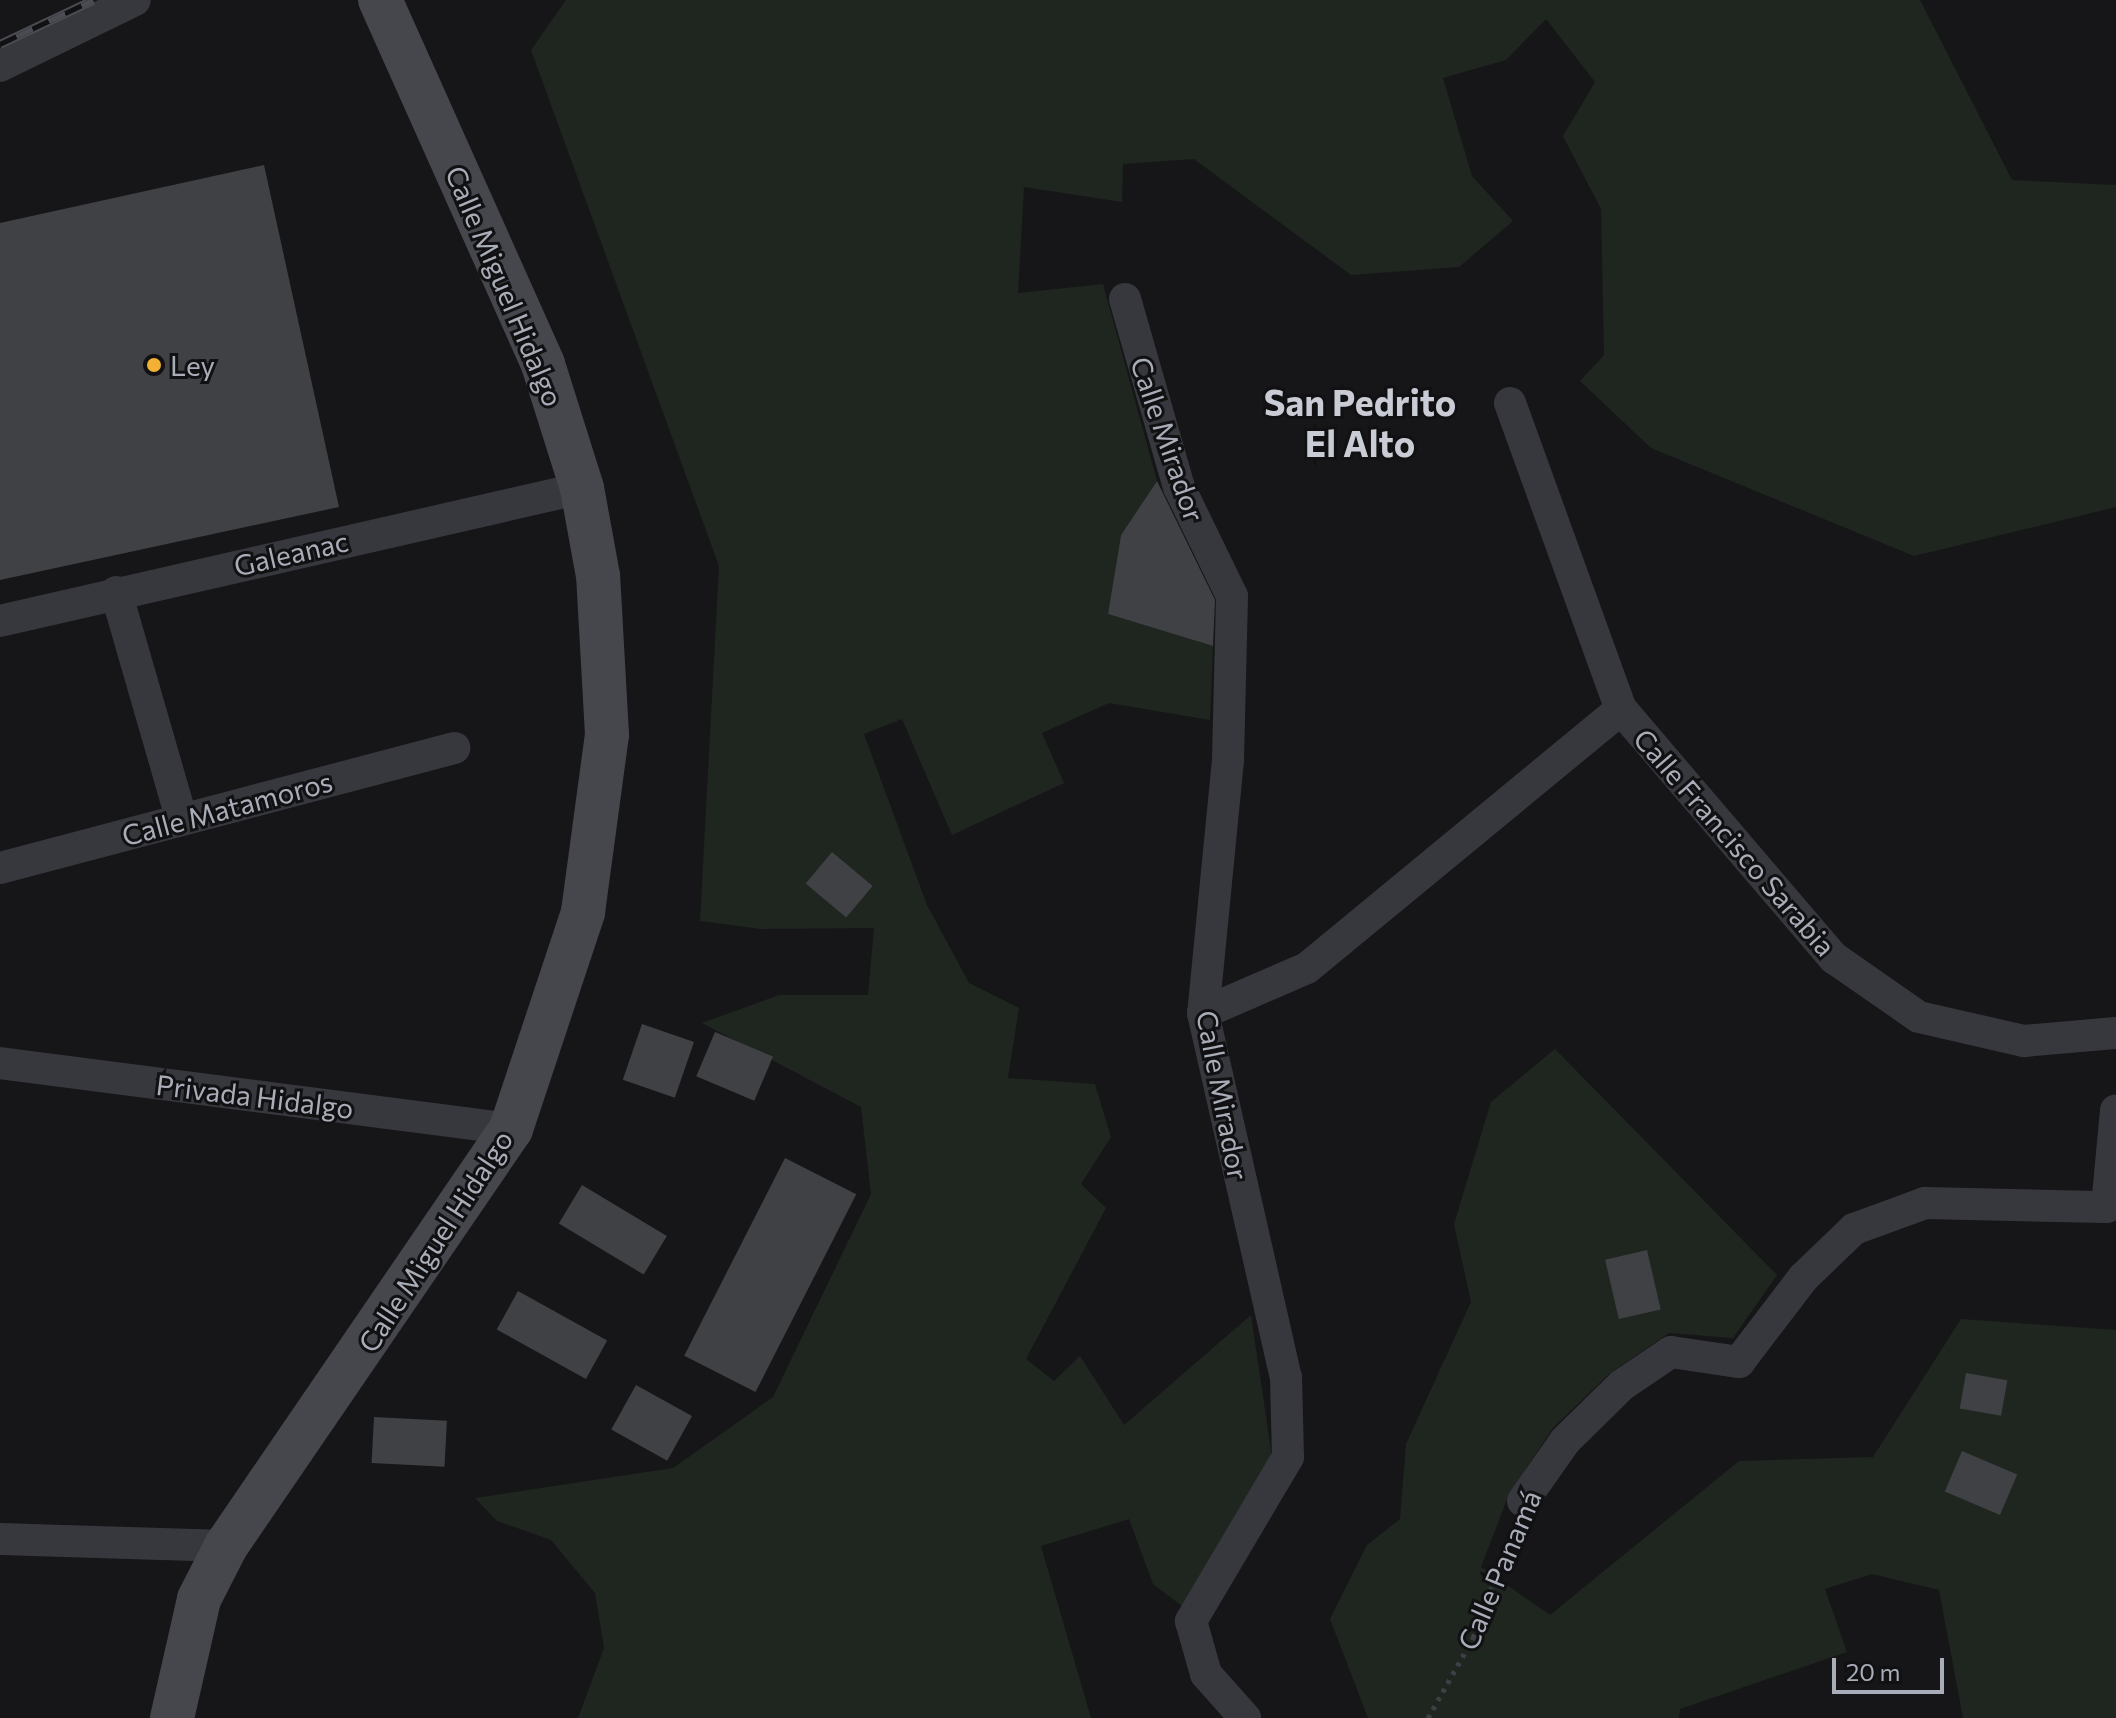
<!DOCTYPE html>
<meta charset="utf-8">
<style>
body{margin:0}
#map{position:relative;width:2116px;height:1718px;overflow:hidden;background:#161618;font-family:Commissioner,sans-serif}
div>[style]{position:absolute}
.green>*{inset:0;background:#1e261f}
.building>*{inset:0;background:#404145;transform-origin:0 0}
.path>*{height:5px;margin-top:-2.5px;transform-origin:0;background:repeating-linear-gradient(90deg,#3d3f44 0 4px,transparent 0 10px)}
.minor>*{height:32px;margin:-16px;padding:0 16px;transform-origin:16px;border-radius:16px;background:#37383d}
.secondary>*{height:44px;margin:-22px;padding:0 22px;transform-origin:22px;border-radius:22px;background:#45474d}
.rail>*{height:9px;margin-top:-4.5px;transform-origin:0;background:repeating-linear-gradient(90deg,#111113 0 18px,#4a4c52 0 36px);box-sizing:border-box;border-block:2px solid #4a4c52}
.dots>*{width:22px;height:22px;translate:-50% -50%;box-sizing:border-box;border:4px solid #111113;border-radius:50%}
span{translate:-50% -50%;white-space:nowrap;text-align:center;line-height:1.15;-webkit-text-stroke:6px #111113;paint-order:stroke}
.street-label{font-size:28px;color:#a8adb8}
.poi-label{font-size:28px;color:#a8adb8}
.left{translate:0 -50%;text-align:left}
.district-label{font-size:36px;color:#c9ccd4;font-weight:700}
.scale{position:absolute;left:1832px;top:1658px;width:112px;height:36px;box-sizing:border-box;border:4px solid #a8adb8;border-top:0;padding-left:10px;font-size:24px;line-height:28px;white-space:nowrap;color:#a8adb8;-webkit-text-stroke:6px #111113;paint-order:stroke}
</style>
<div id="map">
<div class="green">
<i style="clip-path:polygon(566px 0,1920px 0,2012px 180px,2116px 185px,2116px 507px,1914px 556px,1651px 448px,1580px 381px,1604px 355px,1601px 209px,1563px 136px,1595px 82px,1546px 19px,1506px 60px,1443px 78px,1472px 176px,1513px 221px,1459px 267px,1351px 275px,1194px 159px,1123px 164px,1122px 202px,1024px 187px,1018px 293px,1103px 284px,1157px 481px,1121px 535px,1108px 614px,1213px 646px,1210px 720px,1109px 703px,1042px 733px,1064px 783px,952px 835px,902px 719px,864px 734px,927px 905px,969px 983px,1019px 1008px,1008px 1078px,1095px 1084px,1111px 1137px,1081px 1184px,1106px 1208px,1026px 1359px,1054px 1381px,1080px 1356px,1124px 1425px,1251px 1315px,1272px 1457px,1186px 1609px,1153px 1584px,1129px 1519px,1041px 1546px,1091px 1718px,578px 1718px,604px 1648px,595px 1593px,551px 1540px,497px 1521px,475px 1498px,673px 1468px,773px 1397px,871px 1194px,861px 1107px,702px 1023px,779px 995px,868px 995px,874px 928px,761px 929px,700px 921px,719px 566px,531px 50px)"></i>
<i style="clip-path:polygon(1555px 1049px,1777px 1275px,1733px 1338px,1669px 1333px,1609px 1374px,1553px 1428px,1509px 1494px,1481px 1567px,1550px 1615px,1739px 1461px,1873px 1457px,1961px 1319px,2116px 1330px,2116px 1718px,1963px 1718px,1939px 1590px,1872px 1574px,1825px 1589px,1847px 1652px,1680px 1709px,1679px 1718px,1368px 1718px,1330px 1619px,1367px 1545px,1400px 1519px,1406px 1444px,1471px 1302px,1454px 1224px,1491px 1102px)"></i>
</div>
<div class="building">
<i style="clip-path:polygon(264px 165px,339px 507px,0 580px,0 223px)"></i>
<i style="clip-path:polygon(1157px 481px,1215px 600px,1213px 646px,1108px 614px,1121px 535px)"></i>
<i style="left:832px;top:852px;width:53px;height:41px;rotate:40deg"></i>
<i style="left:642px;top:1024px;width:55px;height:59px;rotate:19deg"></i>
<i style="left:715px;top:1032px;width:63px;height:48px;rotate:23deg"></i>
<i style="left:785px;top:1158px;width:80px;height:222px;rotate:27deg"></i>
<i style="left:582px;top:1185px;width:99px;height:45px;rotate:31deg"></i>
<i style="left:1647px;top:1250px;width:61px;height:43px;rotate:77deg"></i>
<i style="left:518px;top:1291px;width:102px;height:44px;rotate:29deg"></i>
<i style="left:1966px;top:1373px;width:42px;height:36px;rotate:10deg"></i>
<i style="left:636px;top:1385px;width:64px;height:51px;rotate:29deg"></i>
<i style="left:374px;top:1417px;width:73px;height:46px;rotate:3deg"></i>
<i style="left:1962px;top:1451px;width:60px;height:44px;rotate:23deg"></i>
</div>
<div class="path">
<i style="left:1428px;top:1718px;width:92px;rotate:-60.6deg"></i>
<i style="left:1473px;top:1638px;width:113px;rotate:-69.8deg"></i>
</div>
<div class="minor">
<i style="left:0;top:66px;width:150px;rotate:-26.1deg"></i>
<i style="left:1125px;top:299px;width:196px;rotate:74deg"></i>
<i style="left:1179px;top:487px;width:121px;rotate:64.1deg"></i>
<i style="left:1232px;top:596px;width:164px;rotate:91.4deg"></i>
<i style="left:1228px;top:760px;width:254px;rotate:95.6deg"></i>
<i style="left:1203px;top:1013px;width:373px;rotate:77.2deg"></i>
<i style="left:1286px;top:1377px;width:80px;rotate:88.6deg"></i>
<i style="left:1288px;top:1457px;width:191px;rotate:120.6deg"></i>
<i style="left:1191px;top:1621px;width:55px;rotate:74.2deg"></i>
<i style="left:1206px;top:1674px;width:59px;rotate:48.4deg"></i>
<i style="left:1510px;top:403px;width:326px;rotate:70.1deg"></i>
<i style="left:1621px;top:709px;width:328px;rotate:49.5deg"></i>
<i style="left:1834px;top:958px;width:103px;rotate:34.8deg"></i>
<i style="left:1919px;top:1017px;width:108px;rotate:12.9deg"></i>
<i style="left:2024px;top:1041px;width:92px;rotate:-5deg"></i>
<i style="left:116px;top:592px;width:237px;rotate:73.9deg"></i>
<i style="left:0;top:621px;width:597px;rotate:-12.87deg"></i>
<i style="left:0;top:868px;width:470px;rotate:-14.8deg"></i>
<i style="left:1203px;top:1013px;width:113px;rotate:-23.4deg"></i>
<i style="left:1307px;top:968px;width:407px;rotate:-39.5deg"></i>
<i style="left:0;top:1063px;width:515px;rotate:7.36deg"></i>
<i style="left:1523px;top:1501px;width:73px;rotate:-55deg"></i>
<i style="left:1565px;top:1441px;width:80px;rotate:-44.5deg"></i>
<i style="left:1622px;top:1385px;width:59px;rotate:-34deg"></i>
<i style="left:1671px;top:1352px;width:69px;rotate:8.4deg"></i>
<i style="left:1739px;top:1362px;width:106px;rotate:-52.7deg"></i>
<i style="left:1803px;top:1278px;width:71px;rotate:-43.9deg"></i>
<i style="left:1854px;top:1229px;width:76px;rotate:-20.1deg"></i>
<i style="left:1925px;top:1203px;width:182px;rotate:1.3deg"></i>
<i style="left:2107px;top:1207px;width:97px;rotate:-84.7deg"></i>
<i style="left:0;top:1539px;width:226px;rotate:1.8deg"></i>
</div>
<div class="secondary">
<i style="left:172px;top:1718px;width:122px;rotate:-77.2deg"></i>
<i style="left:199px;top:1599px;width:59px;rotate:-63deg"></i>
<i style="left:226px;top:1546px;width:505px;rotate:-55.65deg"></i>
<i style="left:511px;top:1129px;width:229px;rotate:-71.6deg"></i>
<i style="left:583px;top:912px;width:179px;rotate:-82.3deg"></i>
<i style="left:607px;top:735px;width:159px;rotate:-93.2deg"></i>
<i style="left:598px;top:576px;width:89px;rotate:-100.3deg"></i>
<i style="left:582px;top:488px;width:130px;rotate:-107.5deg"></i>
<i style="left:543px;top:364px;width:399px;rotate:-114.1deg"></i>
</div>
<div class="rail">
<i style="left:0;top:44px;width:103px;rotate:-25.3deg"></i>
</div>
<div class="dots">
<i style="left:154px;top:365px;background:#f2b134"></i>
</div>
<div class="street-label">
<span style="left:505px;top:286px;rotate:67deg">Calle Miguel Hidalgo</span>
<span style="left:1168px;top:439px;rotate:71deg">Calle Mirador</span>
<span style="left:291px;top:553px;rotate:-13deg">Galeanac</span>
<span style="left:227px;top:808px;rotate:-15deg">Calle Matamoros</span>
<span style="left:1735px;top:842px;rotate:49deg">Calle Francisco Sarabia</span>
<span style="left:1223px;top:1095px;rotate:79deg">Calle Mirador</span>
<span style="left:255px;top:1096px;rotate:7deg">Privada Hidalgo</span>
<span style="left:435px;top:1241px;rotate:-57deg">Calle Miguel Hidalgo</span>
<span style="left:1499px;top:1570px;rotate:-67deg">Calle Panamá</span>
</div>
<div class="poi-label">
<span class="left" style="left:170px;top:365px">Ley</span>
</div>
<div class="district-label">
<span style="left:1360px;top:422px">San Pedrito<br>El Alto</span>
</div>
<div class="scale">20 m</div>
</div>
